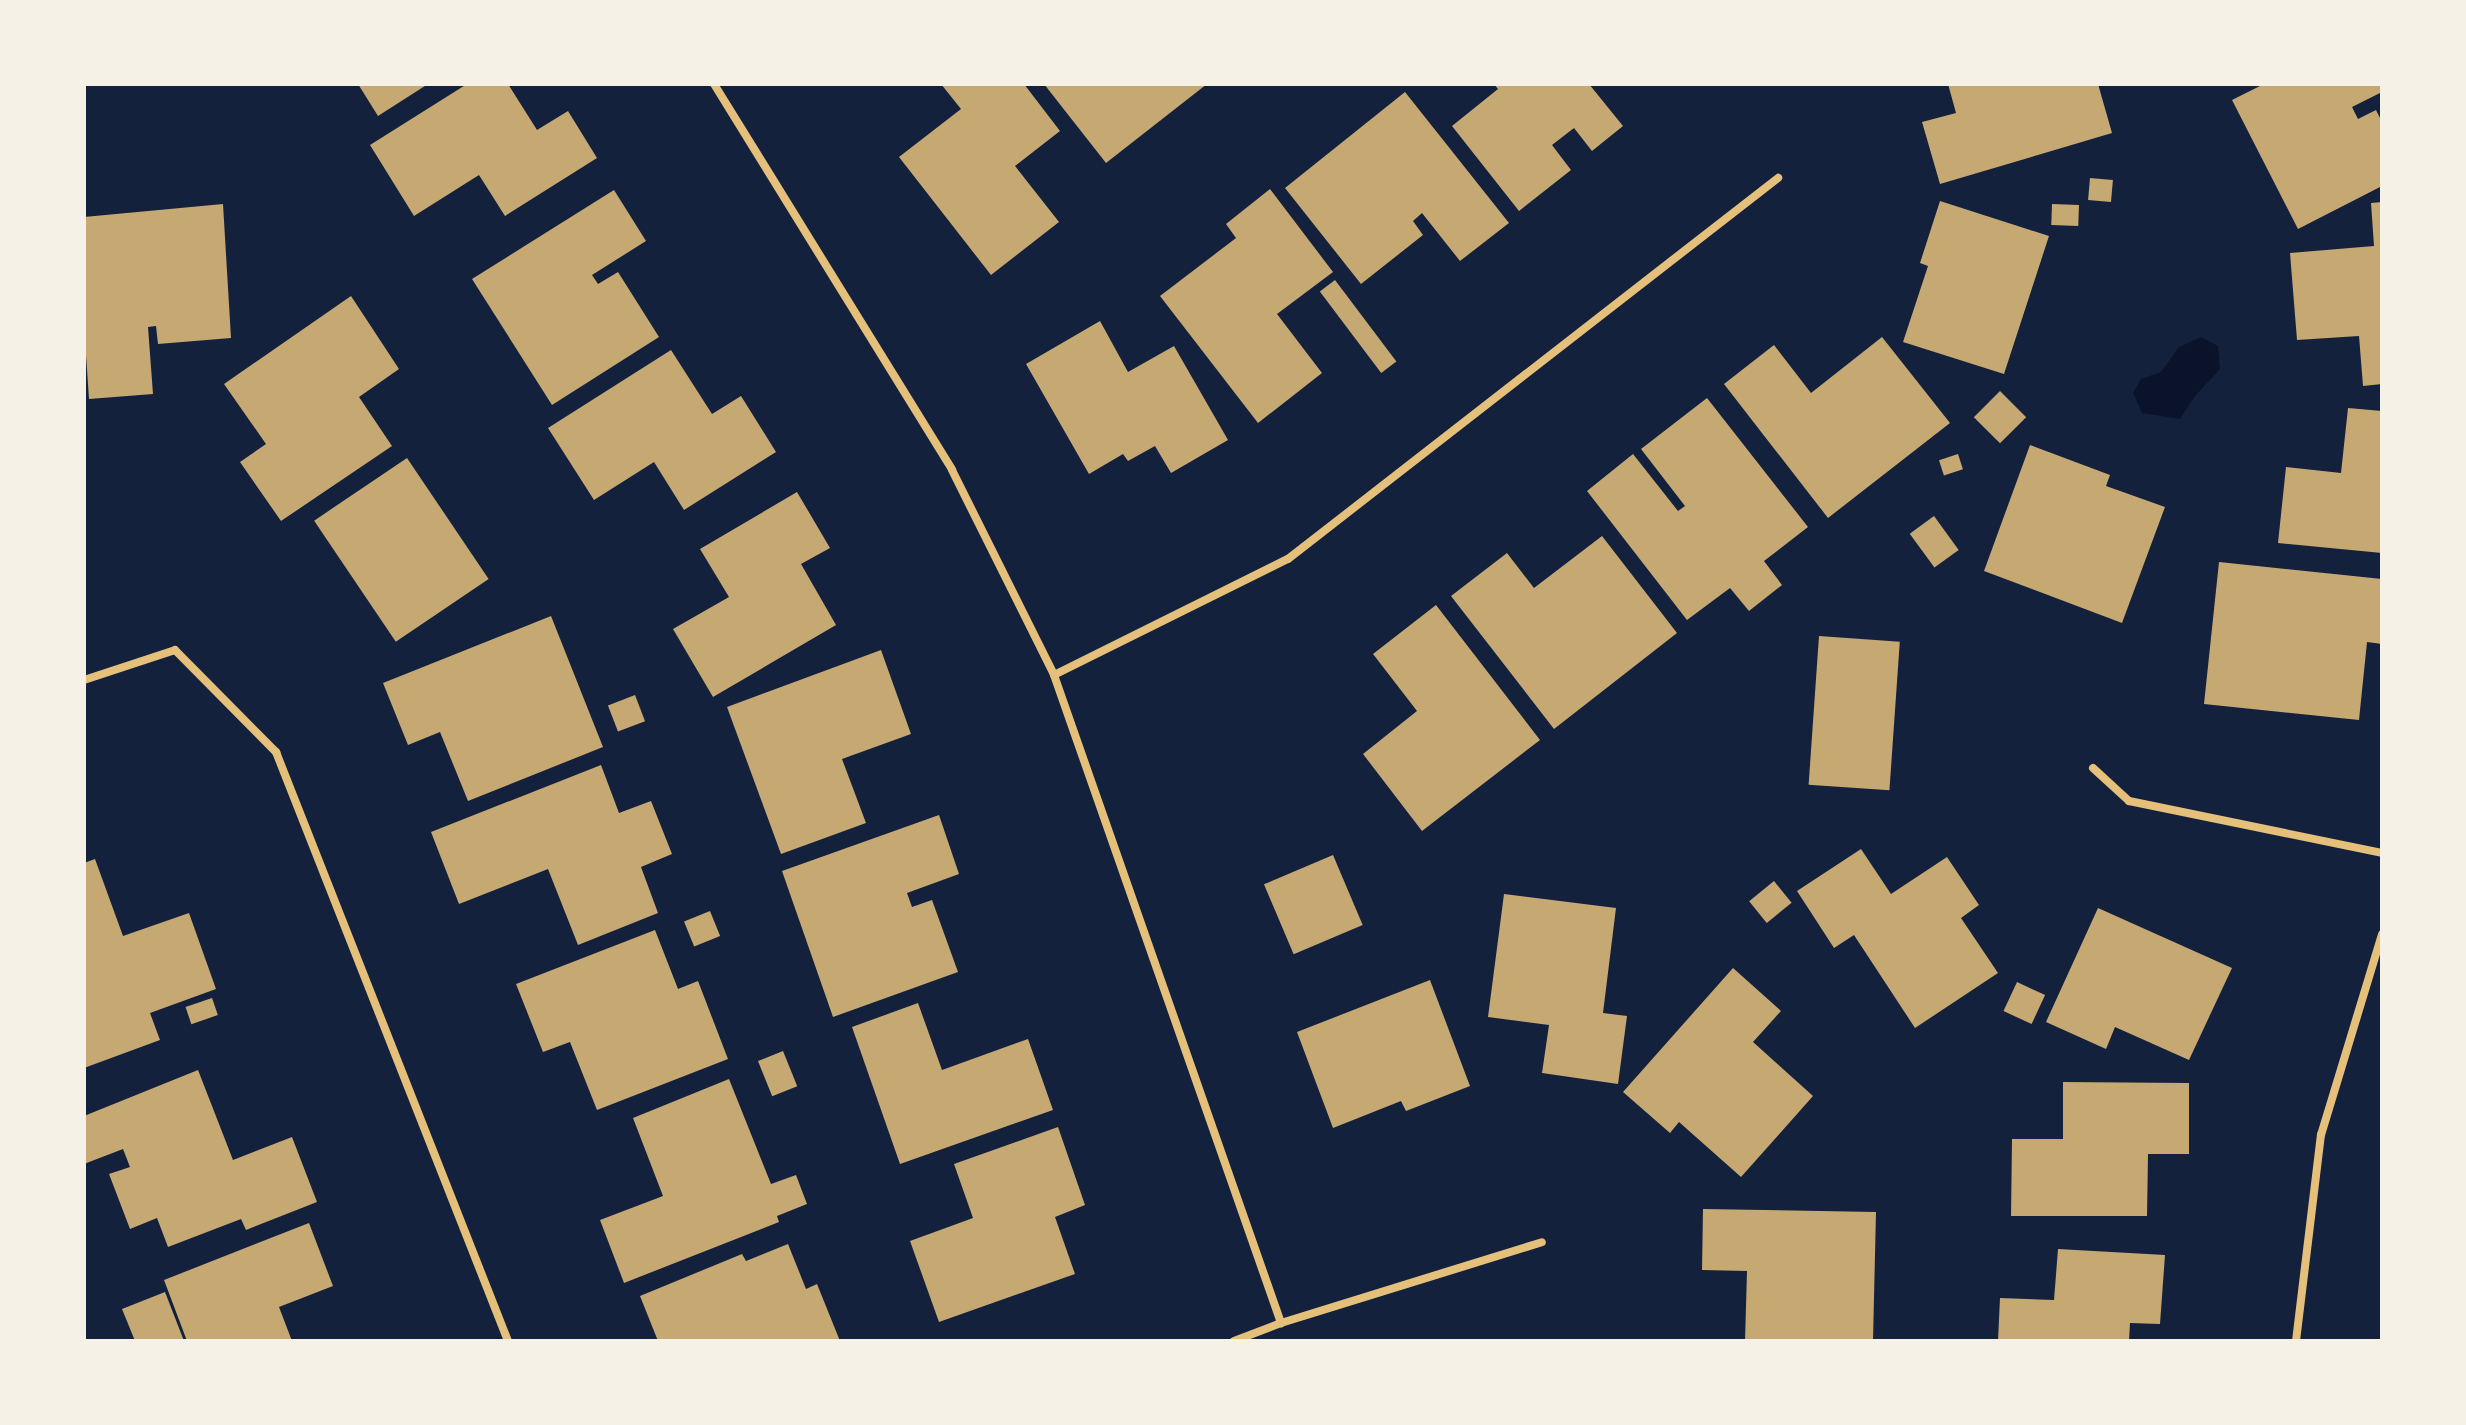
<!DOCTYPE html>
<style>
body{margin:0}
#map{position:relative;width:2466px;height:1425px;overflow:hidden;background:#14213d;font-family:Inter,sans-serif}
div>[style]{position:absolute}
.water>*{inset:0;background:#0b132b}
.building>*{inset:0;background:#c6a872;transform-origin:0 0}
.minor>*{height:8px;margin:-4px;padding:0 4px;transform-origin:4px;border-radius:4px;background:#e5c07b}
span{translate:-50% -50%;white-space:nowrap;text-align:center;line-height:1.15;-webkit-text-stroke:6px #f6f1e7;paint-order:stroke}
.frame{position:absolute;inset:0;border:86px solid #f6f1e7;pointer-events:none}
</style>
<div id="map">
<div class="water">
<i style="clip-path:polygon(2201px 337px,2218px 346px,2220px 369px,2195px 396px,2180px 419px,2142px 413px,2133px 393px,2141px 379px,2161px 372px,2179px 347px)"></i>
</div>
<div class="building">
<i style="clip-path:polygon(358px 84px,428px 84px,378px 116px)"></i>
<i style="clip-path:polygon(467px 84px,508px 84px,537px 130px,568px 111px,597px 158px,505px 216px,479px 175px,414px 216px,370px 145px)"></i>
<i style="clip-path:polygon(941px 84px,1024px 84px,1060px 131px,1015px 166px,1059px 222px,991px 275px,899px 157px,961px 109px)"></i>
<i style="clip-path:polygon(1044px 84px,1207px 84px,1106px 163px)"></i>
<i style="clip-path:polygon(1494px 84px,1589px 84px,1623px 126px,1592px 151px,1574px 128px,1552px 145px,1571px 170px,1519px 211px,1452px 126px,1498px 89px)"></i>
<i style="clip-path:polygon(1948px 84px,2098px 84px,2112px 133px,1940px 184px,1922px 122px,1956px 113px)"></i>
<i style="clip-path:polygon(2264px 84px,2382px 84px,2382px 92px,2352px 107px,2358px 119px,2376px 110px,2382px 122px,2382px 186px,2298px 229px,2232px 100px)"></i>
<i style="clip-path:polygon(1405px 92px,1509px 223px,1460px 261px,1422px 213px,1413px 221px,1423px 235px,1361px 284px,1285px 188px)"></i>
<i style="left:2090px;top:178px;width:23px;height:22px;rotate:5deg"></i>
<i style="clip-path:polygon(1270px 189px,1333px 272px,1277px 314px,1322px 373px,1258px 423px,1160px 296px,1236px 238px,1226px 224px)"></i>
<i style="clip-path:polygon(614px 190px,646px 241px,592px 275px,598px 284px,618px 272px,659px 337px,552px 405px,472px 279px)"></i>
<i style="clip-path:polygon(1940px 201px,2049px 236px,2004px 374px,1903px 342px,1928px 266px,1920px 263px)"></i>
<i style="clip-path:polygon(2382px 202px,2382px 384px,2363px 386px,2359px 336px,2297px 340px,2290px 253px,2374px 246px,2371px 203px)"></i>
<i style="clip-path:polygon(223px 204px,231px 338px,158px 344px,156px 326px,148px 327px,153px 394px,89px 399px,84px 326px,84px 217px)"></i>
<i style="left:2052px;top:204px;width:27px;height:21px;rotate:2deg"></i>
<i style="left:1335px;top:280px;width:102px;height:19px;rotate:53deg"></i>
<i style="clip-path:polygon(351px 296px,399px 369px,359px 397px,392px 446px,281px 521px,240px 462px,266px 444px,224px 384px)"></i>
<i style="clip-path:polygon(1100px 321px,1128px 372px,1174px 346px,1228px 440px,1171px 473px,1155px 446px,1128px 461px,1123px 454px,1089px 474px,1026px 364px)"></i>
<i style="clip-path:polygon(1882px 337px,1950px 423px,1828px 518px,1724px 384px,1774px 345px,1811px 393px)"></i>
<i style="clip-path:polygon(671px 350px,712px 414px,741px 396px,776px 452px,684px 510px,654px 462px,594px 500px,548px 428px)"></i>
<i style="left:2000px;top:391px;width:37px;height:37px;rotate:45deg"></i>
<i style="clip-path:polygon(1707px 398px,1808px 527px,1764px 561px,1782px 585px,1749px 611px,1730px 588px,1687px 620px,1587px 491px,1633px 454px,1678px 511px,1685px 506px,1641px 449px)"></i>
<i style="clip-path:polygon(2348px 408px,2382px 411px,2382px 553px,2278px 543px,2286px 467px,2341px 473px)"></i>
<i style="clip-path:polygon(2030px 445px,2110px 475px,2106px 486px,2165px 507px,2122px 623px,1984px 571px)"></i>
<i style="left:1958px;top:454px;width:16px;height:20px;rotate:72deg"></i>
<i style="left:407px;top:458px;width:146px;height:112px;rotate:56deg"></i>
<i style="clip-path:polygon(797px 492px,830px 548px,801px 564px,836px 625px,713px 697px,673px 629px,729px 597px,700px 549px)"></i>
<i style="left:1934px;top:516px;width:42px;height:30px;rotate:54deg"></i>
<i style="clip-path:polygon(1602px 536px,1677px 633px,1554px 729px,1451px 596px,1507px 553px,1534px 588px)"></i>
<i style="clip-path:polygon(2219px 562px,2382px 579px,2382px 644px,2367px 642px,2359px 720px,2204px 704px)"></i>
<i style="clip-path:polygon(1436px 605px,1540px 740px,1422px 831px,1363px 754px,1417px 711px,1373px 654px)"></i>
<i style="clip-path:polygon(551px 616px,603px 747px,468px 801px,440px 732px,408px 745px,383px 683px)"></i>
<i style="left:1819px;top:636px;width:81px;height:149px;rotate:4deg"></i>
<i style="clip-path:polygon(881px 650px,911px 734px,842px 759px,866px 823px,781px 854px,727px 707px)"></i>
<i style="left:635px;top:695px;width:28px;height:29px;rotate:69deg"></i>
<i style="clip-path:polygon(601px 765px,619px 813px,651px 801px,672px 854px,641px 867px,658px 913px,578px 945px,548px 869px,459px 904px,431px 832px)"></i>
<i style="clip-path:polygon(939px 815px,959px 874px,907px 893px,912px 907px,932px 900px,958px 972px,833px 1017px,782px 871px)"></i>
<i style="clip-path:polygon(1861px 849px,1891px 894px,1947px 857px,1979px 905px,1961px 918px,1998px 973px,1915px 1028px,1854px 935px,1834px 948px,1797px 891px)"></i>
<i style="left:1333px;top:855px;width:76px;height:75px;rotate:67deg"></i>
<i style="clip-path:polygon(95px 859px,123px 936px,189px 913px,216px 989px,150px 1013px,160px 1040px,84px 1068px,84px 863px)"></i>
<i style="left:1774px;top:881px;width:28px;height:32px;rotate:51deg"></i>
<i style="clip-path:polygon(1504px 894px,1616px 908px,1603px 1013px,1627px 1016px,1618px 1084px,1542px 1073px,1549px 1025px,1488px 1017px)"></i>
<i style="clip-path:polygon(2098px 908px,2232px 968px,2189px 1060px,2115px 1027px,2106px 1049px,2046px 1022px)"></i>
<i style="left:710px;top:911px;width:27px;height:28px;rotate:68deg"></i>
<i style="clip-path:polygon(655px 930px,678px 989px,698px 981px,728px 1059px,597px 1110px,570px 1042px,543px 1052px,516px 984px)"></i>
<i style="clip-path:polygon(1733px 968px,1781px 1011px,1753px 1042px,1813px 1096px,1741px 1177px,1679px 1122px,1670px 1133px,1623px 1092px)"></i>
<i style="clip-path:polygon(1430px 980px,1470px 1086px,1406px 1111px,1401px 1101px,1333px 1128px,1297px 1032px)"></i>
<i style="left:2017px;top:982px;width:31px;height:32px;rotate:25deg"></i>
<i style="left:212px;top:998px;width:18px;height:28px;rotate:71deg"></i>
<i style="clip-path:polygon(918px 1003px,942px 1070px,1028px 1039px,1053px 1110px,900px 1164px,852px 1027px)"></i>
<i style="left:783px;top:1051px;width:38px;height:27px;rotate:68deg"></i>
<i style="clip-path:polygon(198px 1070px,233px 1160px,292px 1137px,317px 1202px,246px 1230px,241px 1219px,168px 1247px,157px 1218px,130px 1229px,109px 1174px,130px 1167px,123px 1149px,84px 1164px,84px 1116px)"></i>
<i style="clip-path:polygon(729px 1079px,771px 1184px,796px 1175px,807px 1204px,777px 1216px,779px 1222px,624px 1283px,600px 1220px,663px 1196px,633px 1118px)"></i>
<i style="clip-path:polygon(2063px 1082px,2189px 1083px,2189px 1154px,2148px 1154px,2147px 1216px,2011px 1216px,2012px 1139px,2063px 1139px)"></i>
<i style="clip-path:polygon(1058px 1127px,1085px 1205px,1055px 1217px,1075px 1274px,939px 1322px,910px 1241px,973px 1218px,954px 1164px)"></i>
<i style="clip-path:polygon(1703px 1209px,1876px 1212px,1873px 1341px,1745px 1341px,1747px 1271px,1702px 1270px)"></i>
<i style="clip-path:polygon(309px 1223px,333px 1286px,279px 1307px,292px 1341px,187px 1341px,164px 1280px)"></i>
<i style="clip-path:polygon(788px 1244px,806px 1289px,817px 1284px,840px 1341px,658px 1341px,640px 1296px,742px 1254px,746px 1261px)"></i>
<i style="clip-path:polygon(2058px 1249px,2165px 1255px,2160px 1324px,2130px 1323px,2129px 1341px,1998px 1341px,2000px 1298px,2054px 1300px)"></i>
<i style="clip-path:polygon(165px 1292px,184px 1341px,135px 1341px,122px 1309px)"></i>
</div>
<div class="minor">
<i style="left:714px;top:84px;width:453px;rotate:58.3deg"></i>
<i style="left:952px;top:470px;width:229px;rotate:63.5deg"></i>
<i style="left:1054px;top:675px;width:687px;rotate:70.69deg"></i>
<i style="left:1054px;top:675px;width:261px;rotate:-26.4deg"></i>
<i style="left:1288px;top:559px;width:621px;rotate:-37.87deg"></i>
<i style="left:84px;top:680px;width:96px;rotate:-18.2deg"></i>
<i style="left:175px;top:650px;width:144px;rotate:45.3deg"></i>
<i style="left:276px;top:752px;width:633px;rotate:68.5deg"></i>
<i style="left:2093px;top:768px;width:49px;rotate:42.5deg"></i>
<i style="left:2129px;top:801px;width:258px;rotate:11.6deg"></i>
<i style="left:1234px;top:1341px;width:50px;rotate:-21deg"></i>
<i style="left:1281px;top:1323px;width:273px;rotate:-17.2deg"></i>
<i style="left:2296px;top:1341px;width:208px;rotate:-83.1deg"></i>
<i style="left:2321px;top:1135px;width:210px;rotate:-73.1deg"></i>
</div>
<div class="frame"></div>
</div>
